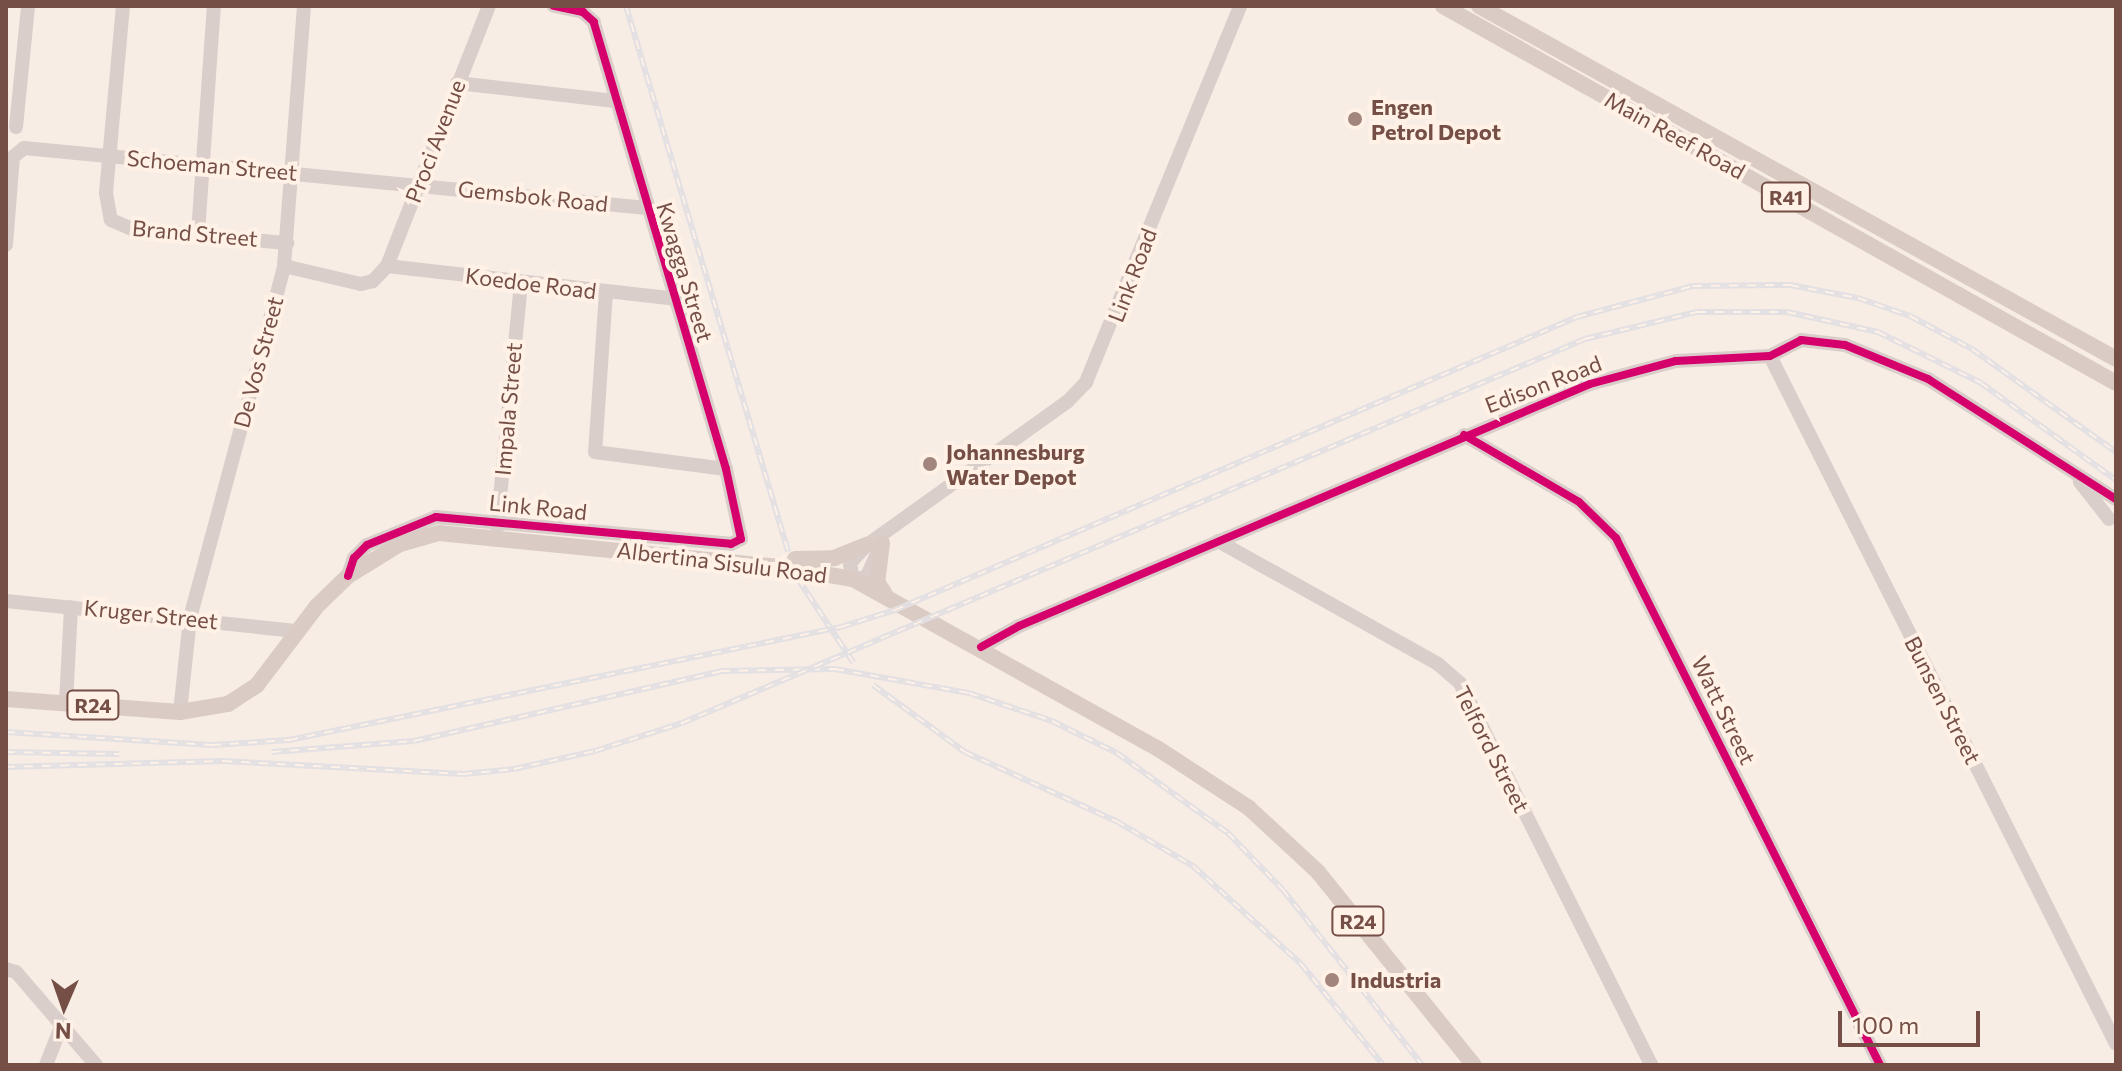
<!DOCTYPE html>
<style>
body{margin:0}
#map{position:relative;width:2122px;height:1071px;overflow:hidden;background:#f7ede5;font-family:Commissioner,sans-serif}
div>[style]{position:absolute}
.minor>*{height:14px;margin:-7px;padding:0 7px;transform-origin:7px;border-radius:7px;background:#dacecb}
.major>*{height:16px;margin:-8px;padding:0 8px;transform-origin:8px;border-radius:8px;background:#daccc4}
.rail>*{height:6px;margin-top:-3px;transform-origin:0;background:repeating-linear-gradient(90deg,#fff1e6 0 9px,#e3e0e3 0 18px);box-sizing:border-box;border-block:2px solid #e3e0e3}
.cycleway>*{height:8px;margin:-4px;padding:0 4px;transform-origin:4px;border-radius:4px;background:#d6006c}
.dots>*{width:22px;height:22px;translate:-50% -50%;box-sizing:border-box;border:4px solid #fff1e6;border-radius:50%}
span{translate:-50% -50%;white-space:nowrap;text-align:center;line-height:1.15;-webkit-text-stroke:8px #fff1e6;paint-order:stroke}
.shield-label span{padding:2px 6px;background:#fff1e6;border:2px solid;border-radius:6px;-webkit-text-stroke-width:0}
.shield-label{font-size:20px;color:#754e45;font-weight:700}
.poi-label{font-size:22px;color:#754e45;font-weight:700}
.left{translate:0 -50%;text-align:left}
.street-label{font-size:22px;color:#754e45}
.frame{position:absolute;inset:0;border:8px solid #754e45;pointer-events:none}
.north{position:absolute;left:24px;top:967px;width:80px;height:80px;-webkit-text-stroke:6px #fff1e6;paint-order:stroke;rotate:182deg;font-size:22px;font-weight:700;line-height:32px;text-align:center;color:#754e45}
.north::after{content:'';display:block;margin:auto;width:28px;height:36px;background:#754e45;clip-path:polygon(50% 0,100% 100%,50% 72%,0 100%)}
.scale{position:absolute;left:1838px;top:1011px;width:142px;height:36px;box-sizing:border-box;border:4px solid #754e45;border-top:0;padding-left:10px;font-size:24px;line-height:28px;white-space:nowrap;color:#754e45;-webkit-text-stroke:6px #fff1e6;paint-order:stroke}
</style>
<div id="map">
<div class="minor">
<i style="left:123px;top:6px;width:188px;rotate:95.2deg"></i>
<i style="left:106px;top:193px;width:27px;rotate:80deg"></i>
<i style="left:111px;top:220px;width:23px;rotate:23deg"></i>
<i style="left:132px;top:229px;width:156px;rotate:5.2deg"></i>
<i style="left:457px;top:83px;width:159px;rotate:6.5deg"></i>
<i style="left:16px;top:127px;width:122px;rotate:-84.3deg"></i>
<i style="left:198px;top:233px;width:228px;rotate:-86deg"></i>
<i style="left:6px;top:245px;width:88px;rotate:-85.5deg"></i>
<i style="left:13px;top:157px;width:14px;rotate:-39deg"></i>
<i style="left:24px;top:148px;width:626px;rotate:5.5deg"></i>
<i style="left:284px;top:266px;width:79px;rotate:13.2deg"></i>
<i style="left:361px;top:284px;width:12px;rotate:-14deg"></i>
<i style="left:373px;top:281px;width:21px;rotate:-47deg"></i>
<i style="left:387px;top:266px;width:279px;rotate:-68.6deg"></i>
<i style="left:387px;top:266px;width:290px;rotate:6.5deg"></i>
<i style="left:606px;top:292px;width:160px;rotate:93.9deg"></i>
<i style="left:595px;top:452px;width:132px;rotate:7.4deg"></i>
<i style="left:1770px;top:356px;width:770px;rotate:63.3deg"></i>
<i style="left:1464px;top:435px;width:133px;rotate:30.2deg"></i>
<i style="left:1579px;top:502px;width:52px;rotate:44.2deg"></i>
<i style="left:1616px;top:538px;width:589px;rotate:63.39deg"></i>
<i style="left:2080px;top:482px;width:47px;rotate:51.9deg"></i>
<i style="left:497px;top:528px;width:247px;rotate:-84.4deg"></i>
<i style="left:1218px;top:541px;width:252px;rotate:29.2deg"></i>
<i style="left:1438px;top:664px;width:29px;rotate:41deg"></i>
<i style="left:1460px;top:683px;width:427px;rotate:63.4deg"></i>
<i style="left:348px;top:576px;width:19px;rotate:-72deg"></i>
<i style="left:354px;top:558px;width:18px;rotate:-45deg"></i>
<i style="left:367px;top:545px;width:74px;rotate:-22.1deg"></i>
<i style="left:436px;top:517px;width:296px;rotate:5.2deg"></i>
<i style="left:731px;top:544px;width:11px;rotate:-27deg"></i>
<i style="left:741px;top:539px;width:72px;rotate:-102.1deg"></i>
<i style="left:726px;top:469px;width:466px;rotate:-106.5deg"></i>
<i style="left:594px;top:22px;width:15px;rotate:-138deg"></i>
<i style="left:583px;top:12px;width:30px;rotate:-168deg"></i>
<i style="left:853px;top:579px;width:16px;rotate:-101deg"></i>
<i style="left:850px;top:563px;width:25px;rotate:-47deg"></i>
<i style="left:867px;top:545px;width:246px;rotate:-35.6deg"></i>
<i style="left:1067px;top:402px;width:28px;rotate:-46deg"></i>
<i style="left:1086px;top:382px;width:406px;rotate:-67.7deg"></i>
<i style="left:856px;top:580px;width:12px;rotate:-20deg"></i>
<i style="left:867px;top:576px;width:32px;rotate:-66deg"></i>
<i style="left:6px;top:601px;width:291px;rotate:5.9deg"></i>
<i style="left:981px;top:647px;width:43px;rotate:-28.9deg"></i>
<i style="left:1019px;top:626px;width:620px;rotate:-22.97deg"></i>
<i style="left:1590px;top:384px;width:89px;rotate:-15deg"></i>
<i style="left:1676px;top:361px;width:94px;rotate:-3deg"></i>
<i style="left:1770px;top:356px;width:35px;rotate:-27deg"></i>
<i style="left:1801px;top:340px;width:44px;rotate:6.5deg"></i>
<i style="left:1845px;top:345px;width:90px;rotate:22.3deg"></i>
<i style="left:1928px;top:379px;width:223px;rotate:32.6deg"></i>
<i style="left:66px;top:703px;width:96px;rotate:-87deg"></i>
<i style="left:180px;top:712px;width:95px;rotate:-83.9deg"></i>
<i style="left:190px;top:618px;width:364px;rotate:-75deg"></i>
<i style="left:284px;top:266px;width:261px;rotate:-85.6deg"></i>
<i style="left:6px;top:969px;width:10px;rotate:17deg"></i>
<i style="left:16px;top:972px;width:123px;rotate:49.3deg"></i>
<i style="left:46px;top:1065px;width:44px;rotate:-68.7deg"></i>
</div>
<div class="major">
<i style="left:1443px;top:6px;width:771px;rotate:29.26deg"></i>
<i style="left:1479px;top:6px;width:728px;rotate:28.99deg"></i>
<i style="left:882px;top:543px;width:39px;rotate:97deg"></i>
<i style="left:877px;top:582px;width:14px;rotate:56deg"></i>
<i style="left:795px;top:559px;width:39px;rotate:-1deg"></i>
<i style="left:834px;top:558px;width:35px;rotate:-22deg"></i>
<i style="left:6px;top:699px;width:174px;rotate:4.3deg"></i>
<i style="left:180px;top:712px;width:49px;rotate:-9.5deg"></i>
<i style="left:228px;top:704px;width:35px;rotate:-33deg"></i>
<i style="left:257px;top:685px;width:99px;rotate:-52.8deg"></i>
<i style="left:317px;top:606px;width:43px;rotate:-44.1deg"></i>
<i style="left:348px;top:576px;width:61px;rotate:-31.6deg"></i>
<i style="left:400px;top:544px;width:41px;rotate:-15.8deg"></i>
<i style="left:439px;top:533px;width:345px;rotate:5.7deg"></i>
<i style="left:782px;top:567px;width:72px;rotate:9.6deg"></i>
<i style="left:853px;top:579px;width:348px;rotate:29.1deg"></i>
<i style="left:1157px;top:748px;width:110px;rotate:33.1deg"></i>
<i style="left:1249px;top:808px;width:94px;rotate:42.8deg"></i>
<i style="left:1318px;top:872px;width:248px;rotate:51.1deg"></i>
</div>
<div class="rail">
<i style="left:626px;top:6px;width:569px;rotate:73.45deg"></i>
<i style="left:798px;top:579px;width:100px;rotate:56.5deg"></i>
<i style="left:873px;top:685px;width:114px;rotate:36.1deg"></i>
<i style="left:965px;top:752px;width:166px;rotate:24.6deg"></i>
<i style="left:1116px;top:821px;width:89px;rotate:30.3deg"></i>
<i style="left:1193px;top:866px;width:146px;rotate:42.2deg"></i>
<i style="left:1301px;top:964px;width:130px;rotate:50.9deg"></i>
<i style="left:6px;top:732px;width:206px;rotate:3.6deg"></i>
<i style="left:212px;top:745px;width:77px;rotate:-3.7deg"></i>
<i style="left:289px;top:740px;width:563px;rotate:-11.57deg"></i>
<i style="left:841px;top:627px;width:57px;rotate:-17.5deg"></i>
<i style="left:895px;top:610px;width:742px;rotate:-23.25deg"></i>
<i style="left:1577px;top:317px;width:120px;rotate:-15deg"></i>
<i style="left:1693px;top:286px;width:97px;rotate:-0.6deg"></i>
<i style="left:1790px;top:285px;width:69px;rotate:10.8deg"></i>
<i style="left:1858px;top:298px;width:55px;rotate:19.1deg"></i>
<i style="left:1910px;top:316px;width:70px;rotate:28deg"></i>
<i style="left:1972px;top:349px;width:177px;rotate:35.6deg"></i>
<i style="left:6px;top:752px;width:113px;rotate:1deg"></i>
<i style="left:272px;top:752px;width:142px;rotate:-4.4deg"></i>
<i style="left:414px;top:741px;width:315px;rotate:-12.8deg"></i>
<i style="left:721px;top:671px;width:114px;rotate:-1deg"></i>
<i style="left:835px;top:669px;width:136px;rotate:10.2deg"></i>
<i style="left:969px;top:693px;width:88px;rotate:18.6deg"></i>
<i style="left:1052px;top:721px;width:72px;rotate:26.2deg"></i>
<i style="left:1117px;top:753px;width:137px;rotate:35.8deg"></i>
<i style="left:1228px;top:833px;width:79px;rotate:46deg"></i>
<i style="left:1283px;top:890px;width:223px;rotate:51.5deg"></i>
<i style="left:6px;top:767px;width:217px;rotate:-1.6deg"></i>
<i style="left:223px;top:761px;width:240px;rotate:3.1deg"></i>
<i style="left:463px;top:774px;width:51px;rotate:-5.6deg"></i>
<i style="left:514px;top:769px;width:83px;rotate:-12.5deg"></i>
<i style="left:595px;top:751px;width:91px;rotate:-17.8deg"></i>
<i style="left:682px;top:723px;width:981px;rotate:-23.04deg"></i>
<i style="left:1585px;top:339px;width:115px;rotate:-13.6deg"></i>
<i style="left:1697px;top:312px;width:90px"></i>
<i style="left:1787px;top:312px;width:93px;rotate:12.4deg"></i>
<i style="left:1878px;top:332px;width:115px;rotate:26.3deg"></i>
<i style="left:1981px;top:383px;width:166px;rotate:35.7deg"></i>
</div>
<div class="cycleway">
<i style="left:1464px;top:435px;width:133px;rotate:30.2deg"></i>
<i style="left:1579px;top:502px;width:52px;rotate:44.2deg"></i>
<i style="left:1616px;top:538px;width:589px;rotate:63.39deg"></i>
<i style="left:348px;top:576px;width:19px;rotate:-72deg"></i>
<i style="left:354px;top:558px;width:18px;rotate:-45deg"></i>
<i style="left:367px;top:545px;width:74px;rotate:-22.1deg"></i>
<i style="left:436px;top:517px;width:296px;rotate:5.2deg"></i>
<i style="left:731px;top:544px;width:11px;rotate:-27deg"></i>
<i style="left:741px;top:539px;width:72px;rotate:-102.1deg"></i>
<i style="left:726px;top:469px;width:466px;rotate:-106.5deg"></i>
<i style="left:594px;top:22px;width:15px;rotate:-138deg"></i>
<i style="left:583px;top:12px;width:30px;rotate:-168deg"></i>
<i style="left:981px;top:647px;width:43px;rotate:-28.9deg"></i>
<i style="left:1019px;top:626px;width:620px;rotate:-22.97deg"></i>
<i style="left:1590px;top:384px;width:89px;rotate:-15deg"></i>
<i style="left:1676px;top:361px;width:94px;rotate:-3deg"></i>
<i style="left:1770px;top:356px;width:35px;rotate:-27deg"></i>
<i style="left:1801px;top:340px;width:44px;rotate:6.5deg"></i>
<i style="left:1845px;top:345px;width:90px;rotate:22.3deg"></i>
<i style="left:1928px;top:379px;width:223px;rotate:32.6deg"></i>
</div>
<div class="dots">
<i style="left:1355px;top:119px;background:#a2867d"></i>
<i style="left:930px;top:464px;background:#a2867d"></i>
<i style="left:1332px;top:980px;background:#a2867d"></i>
</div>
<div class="shield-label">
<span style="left:1786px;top:197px">R41</span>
<span style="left:93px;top:705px">R24</span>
<span style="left:1358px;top:921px">R24</span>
</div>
<div class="poi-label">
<span class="left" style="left:1371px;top:119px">Engen<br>Petrol Depot</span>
<span class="left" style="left:946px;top:464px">Johannesburg<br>Water Depot</span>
<span class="left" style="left:1350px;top:980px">Industria</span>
</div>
<div class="street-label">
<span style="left:1675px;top:135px;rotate:29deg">Main Reef Road</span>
<span style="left:435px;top:141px;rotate:-69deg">Proci Avenue</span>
<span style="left:212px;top:165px;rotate:5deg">Schoeman Street</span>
<span style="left:533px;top:196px;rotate:6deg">Gemsbok Road</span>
<span style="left:195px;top:233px;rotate:5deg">Brand Street</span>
<span style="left:685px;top:272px;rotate:73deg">Kwagga Street</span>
<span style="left:1132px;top:275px;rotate:-69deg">Link Road</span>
<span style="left:531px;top:283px;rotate:7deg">Koedoe Road</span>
<span style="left:258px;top:362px;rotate:-75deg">De Vos Street</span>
<span style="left:1543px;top:384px;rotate:-21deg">Edison Road</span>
<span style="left:508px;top:409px;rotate:-85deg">Impala Street</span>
<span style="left:538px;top:507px;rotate:6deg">Link Road</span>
<span style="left:722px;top:562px;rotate:7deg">Albertina Sisulu Road</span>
<span style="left:151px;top:614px;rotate:6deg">Kruger Street</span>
<span style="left:1943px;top:700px;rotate:63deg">Bunsen Street</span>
<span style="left:1724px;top:710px;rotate:64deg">Watt Street</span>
<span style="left:1492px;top:749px;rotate:63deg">Telford Street</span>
</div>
<div class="frame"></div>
<div class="north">N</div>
<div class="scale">100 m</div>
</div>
